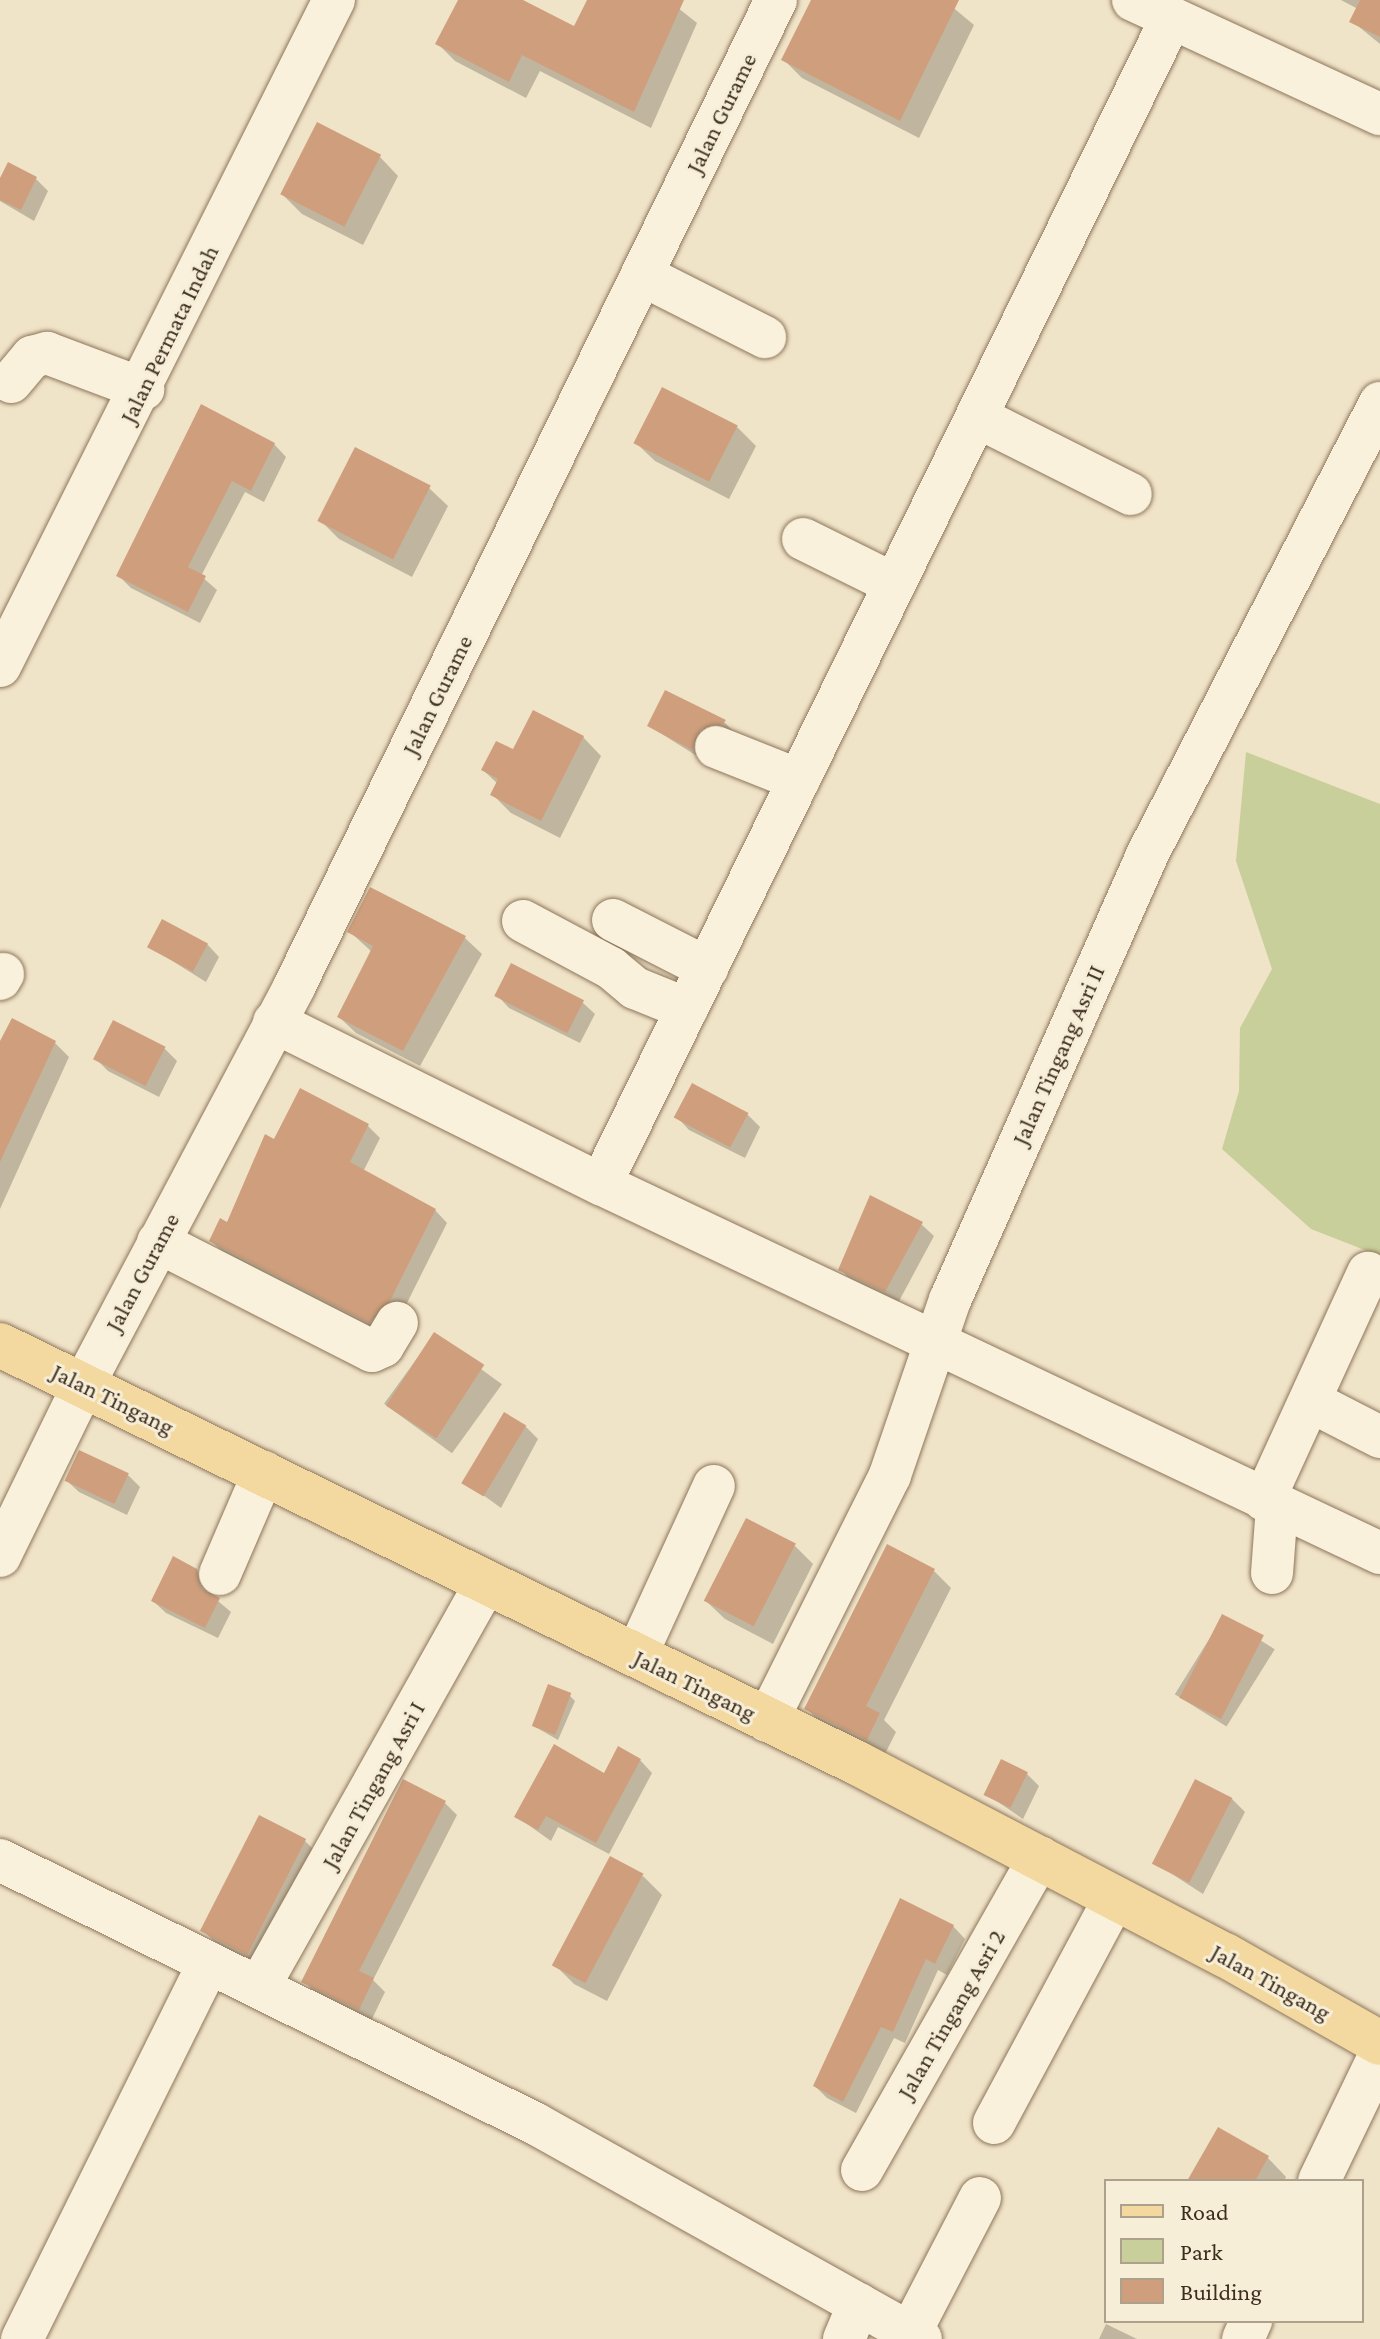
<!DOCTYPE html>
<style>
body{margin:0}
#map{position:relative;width:1380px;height:2339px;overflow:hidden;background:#f0e4c8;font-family:"Crimson Pro",serif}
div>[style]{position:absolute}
.green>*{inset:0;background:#c9cf9b}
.shadow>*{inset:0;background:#0003;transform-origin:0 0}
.building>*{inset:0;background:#cf9f7d;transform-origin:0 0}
.roads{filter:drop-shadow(0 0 2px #8d765c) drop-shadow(0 0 2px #8d765c)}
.minor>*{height:42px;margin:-21px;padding:0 21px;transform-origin:21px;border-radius:21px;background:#faf1dc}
.major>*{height:44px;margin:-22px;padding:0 22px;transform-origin:22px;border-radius:22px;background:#f3d9a0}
span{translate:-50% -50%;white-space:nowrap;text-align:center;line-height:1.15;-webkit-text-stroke:6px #f7eed8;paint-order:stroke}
.street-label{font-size:24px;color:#3d2e20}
.legend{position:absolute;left:1104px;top:2179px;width:260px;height:144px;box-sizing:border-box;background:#f7eed8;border:2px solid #ada18e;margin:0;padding:10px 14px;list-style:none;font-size:24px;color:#3d2e20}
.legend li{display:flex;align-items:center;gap:16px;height:40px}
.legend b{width:40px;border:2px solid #ada18e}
</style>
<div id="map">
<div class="green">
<i style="clip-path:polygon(1246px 752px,1380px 804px,1380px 1256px,1311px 1229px,1222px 1149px,1239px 1091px,1240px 1028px,1272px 969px,1236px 861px)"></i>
</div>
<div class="shadow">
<i style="clip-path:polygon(460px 0,518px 0,575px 29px,589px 0,668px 0,697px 23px,651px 128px,540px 71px,526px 98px,455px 61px,438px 44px)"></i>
<i style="clip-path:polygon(814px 0,944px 0,974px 25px,919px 138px,802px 78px,783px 59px)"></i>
<i style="clip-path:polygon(1341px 0,1380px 0,1380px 44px,1352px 21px,1358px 9px)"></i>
<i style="clip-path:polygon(380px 157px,398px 176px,363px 245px,302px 214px,283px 195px)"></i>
<i style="clip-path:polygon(36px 179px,48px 191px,34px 221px,0 201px,0 182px)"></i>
<i style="clip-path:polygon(737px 427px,756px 446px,729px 499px,655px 461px,636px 443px)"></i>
<i style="clip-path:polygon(274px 444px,286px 457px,264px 502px,245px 492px,201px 576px,217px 590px,200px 623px,131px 588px,118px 575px)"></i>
<i style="clip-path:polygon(356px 450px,429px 488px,448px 506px,412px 577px,339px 539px,320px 520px)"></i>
<i style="clip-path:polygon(724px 722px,735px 733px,705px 761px,649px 726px)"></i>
<i style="clip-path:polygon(583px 737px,601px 756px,560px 838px,511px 813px,492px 794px,498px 784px,483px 770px,514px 752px)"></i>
<i style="clip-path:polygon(371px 889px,465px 938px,482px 954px,420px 1066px,356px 1033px,339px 1017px,372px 952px,350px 932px)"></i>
<i style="clip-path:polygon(207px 944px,219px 957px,206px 982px,150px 947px)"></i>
<i style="clip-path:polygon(497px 995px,582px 1002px,595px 1014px,580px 1043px,509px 1008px)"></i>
<i style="clip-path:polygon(114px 1023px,165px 1049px,177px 1061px,159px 1097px,108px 1071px,96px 1059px)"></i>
<i style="clip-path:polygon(54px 1042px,69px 1057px,0 1209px,0 1046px)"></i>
<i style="clip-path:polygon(300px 1091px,368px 1126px,380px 1138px,363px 1172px,435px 1210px,447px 1223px,402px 1313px,382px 1334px,224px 1253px,211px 1241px,228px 1225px)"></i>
<i style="clip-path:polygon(748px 1115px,760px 1127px,745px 1158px,689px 1130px,677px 1117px)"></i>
<i style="clip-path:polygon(921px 1224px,934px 1236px,898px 1303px,852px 1281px,840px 1269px)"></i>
<i style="left:434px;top:1335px;width:84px;height:85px;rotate:36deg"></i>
<i style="clip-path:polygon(525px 1426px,538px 1439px,501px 1508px,468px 1484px)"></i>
<i style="clip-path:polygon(128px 1475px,140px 1487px,127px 1515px,79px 1492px,66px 1480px)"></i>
<i style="clip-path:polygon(795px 1546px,813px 1564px,773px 1644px,725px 1619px,706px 1601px)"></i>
<i style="clip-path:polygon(196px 1570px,209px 1583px,212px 1596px,231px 1612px,218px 1638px,166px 1613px,153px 1601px)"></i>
<i style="clip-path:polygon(934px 1571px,951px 1588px,884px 1720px,896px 1732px,884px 1756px,824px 1726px,807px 1709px)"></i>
<i style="left:1223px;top:1617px;width:61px;height:91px;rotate:32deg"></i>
<i style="clip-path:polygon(569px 1695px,575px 1701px,558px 1740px,532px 1725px)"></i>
<i style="clip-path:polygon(640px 1760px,652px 1773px,609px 1854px,558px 1827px,551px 1841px,517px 1817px)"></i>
<i style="clip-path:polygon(1027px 1774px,1039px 1786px,1023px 1819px,986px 1794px)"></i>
<i style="clip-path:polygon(1232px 1799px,1245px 1812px,1203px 1894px,1155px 1863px)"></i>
<i style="clip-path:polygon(445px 1803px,457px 1815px,373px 1980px,385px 1992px,371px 2021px,316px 1994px,304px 1981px)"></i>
<i style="clip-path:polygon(305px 1841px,317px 1853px,259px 1966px,216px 1943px,203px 1931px)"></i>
<i style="clip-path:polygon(643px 1876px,662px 1895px,607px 2001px,574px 1984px,555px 1965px)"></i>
<i style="clip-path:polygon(953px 1926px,965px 1939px,947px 1975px,938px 1970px,905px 2043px,894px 2038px,856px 2113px,827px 2098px,815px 2086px)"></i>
<i style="clip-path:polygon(1268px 2158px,1286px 2177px,1284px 2181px,1189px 2181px)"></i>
<i style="clip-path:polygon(1106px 2324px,1137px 2339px,1099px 2339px)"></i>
</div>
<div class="building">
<i style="clip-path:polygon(458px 0,523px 0,574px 26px,587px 0,684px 0,634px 112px,522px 55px,509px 82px,435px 44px)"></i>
<i style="clip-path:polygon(811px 0,959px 0,900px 121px,781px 60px)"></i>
<i style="clip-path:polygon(1360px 0,1380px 0,1380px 37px,1349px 22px)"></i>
<i style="left:317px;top:122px;width:72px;height:81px;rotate:27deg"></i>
<i style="clip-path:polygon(8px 162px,37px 177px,21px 210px,0 200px,0 178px)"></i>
<i style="left:662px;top:387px;width:85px;height:63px;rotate:27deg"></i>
<i style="clip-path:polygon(201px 404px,275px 443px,251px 491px,232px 481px,188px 567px,206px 576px,188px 612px,116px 576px)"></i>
<i style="left:355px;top:447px;width:85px;height:83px;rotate:27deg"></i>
<i style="clip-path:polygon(665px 690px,726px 720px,723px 724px,701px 729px,692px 750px,647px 726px)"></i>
<i style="clip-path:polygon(533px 710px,584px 736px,541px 821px,490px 795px,498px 779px,481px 770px,496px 741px,513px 749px)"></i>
<i style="clip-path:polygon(370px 887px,466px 936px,403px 1051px,337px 1017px,373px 946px,347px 932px)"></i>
<i style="left:162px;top:919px;width:52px;height:32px;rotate:28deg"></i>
<i style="left:511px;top:963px;width:82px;height:37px;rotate:27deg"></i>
<i style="clip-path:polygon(12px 1018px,56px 1041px,0 1162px,0 1041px)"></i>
<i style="left:113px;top:1020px;width:59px;height:44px;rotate:27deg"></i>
<i style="left:692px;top:1083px;width:64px;height:39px;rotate:28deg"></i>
<i style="clip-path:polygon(300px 1088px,369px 1124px,350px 1162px,436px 1209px,390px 1301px,369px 1323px,209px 1241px,220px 1218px,227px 1222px,265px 1134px,274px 1139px)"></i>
<i style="clip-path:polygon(870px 1195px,923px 1222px,885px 1292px,838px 1270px)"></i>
<i style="left:434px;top:1332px;width:60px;height:88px;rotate:33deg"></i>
<i style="left:504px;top:1412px;width:26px;height:83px;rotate:31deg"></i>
<i style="left:79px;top:1450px;width:55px;height:34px;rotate:25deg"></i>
<i style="left:746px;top:1518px;width:56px;height:93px;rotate:27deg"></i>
<i style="clip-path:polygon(887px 1544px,935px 1569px,866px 1706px,880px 1713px,867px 1740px,804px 1709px)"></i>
<i style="clip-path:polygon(173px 1556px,197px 1569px,201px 1589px,220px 1598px,205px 1628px,151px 1601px)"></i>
<i style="left:1222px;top:1614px;width:47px;height:94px;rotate:27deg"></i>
<i style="left:548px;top:1684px;width:25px;height:45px;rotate:21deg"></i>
<i style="clip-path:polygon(554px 1744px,604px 1773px,618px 1746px,641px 1759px,596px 1843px,546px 1816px,538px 1830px,514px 1817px)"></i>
<i style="left:1001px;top:1759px;width:30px;height:40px;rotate:26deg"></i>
<i style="clip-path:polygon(403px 1779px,446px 1801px,359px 1971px,374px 1978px,359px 2010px,301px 1982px)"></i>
<i style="left:1195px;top:1779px;width:42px;height:95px;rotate:27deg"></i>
<i style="left:259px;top:1815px;width:53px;height:130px;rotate:27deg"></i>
<i style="left:610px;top:1856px;width:38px;height:124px;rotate:28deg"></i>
<i style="clip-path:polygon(900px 1898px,954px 1925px,935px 1964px,926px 1959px,893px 2032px,881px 2027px,843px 2102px,813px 2086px)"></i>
<i style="clip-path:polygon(1218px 2127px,1269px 2156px,1255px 2181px,1187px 2181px)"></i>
</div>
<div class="roads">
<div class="minor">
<i style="left:1133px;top:0;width:272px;rotate:24.8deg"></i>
<i style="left:642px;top:275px;width:138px;rotate:26.8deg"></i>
<i style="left:11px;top:382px;width:33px;rotate:-50deg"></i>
<i style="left:32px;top:357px;width:16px;rotate:-15deg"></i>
<i style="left:47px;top:353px;width:103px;rotate:20.6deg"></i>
<i style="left:977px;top:417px;width:172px;rotate:26.6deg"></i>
<i style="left:803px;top:539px;width:102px;rotate:26.3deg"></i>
<i style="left:0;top:666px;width:745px;rotate:-63.37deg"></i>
<i style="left:716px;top:747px;width:89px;rotate:21.7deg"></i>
<i style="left:613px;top:920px;width:106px;rotate:27.1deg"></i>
<i style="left:523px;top:921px;width:100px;rotate:28.1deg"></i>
<i style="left:611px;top:968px;width:31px;rotate:40deg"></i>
<i style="left:635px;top:988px;width:56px;rotate:22deg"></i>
<i style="left:0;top:979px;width:6px;rotate:-59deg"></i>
<i style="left:274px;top:1022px;width:365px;rotate:26.4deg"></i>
<i style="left:601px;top:1184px;width:1297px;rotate:-63.93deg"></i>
<i style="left:601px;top:1184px;width:862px;rotate:25.35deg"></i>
<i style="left:158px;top:1242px;width:240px;rotate:27deg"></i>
<i style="left:372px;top:1351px;width:12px;rotate:-24deg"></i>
<i style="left:383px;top:1346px;width:27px;rotate:-59deg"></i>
<i style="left:1310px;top:1401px;width:79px;rotate:27.2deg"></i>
<i style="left:1264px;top:1500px;width:250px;rotate:-65.4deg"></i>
<i style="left:0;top:1556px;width:191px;rotate:-64deg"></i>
<i style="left:84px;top:1384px;width:449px;rotate:-62.1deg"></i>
<i style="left:294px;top:987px;width:1098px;rotate:-63.97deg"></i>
<i style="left:1272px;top:1573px;width:67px;rotate:-85.7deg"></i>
<i style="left:220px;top:1574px;width:111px;rotate:-66.7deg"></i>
<i style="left:636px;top:1656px;width:187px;rotate:-65.4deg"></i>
<i style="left:767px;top:1721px;width:275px;rotate:-63.4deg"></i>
<i style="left:890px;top:1475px;width:185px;rotate:-71.1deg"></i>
<i style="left:950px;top:1300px;width:484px;rotate:-66.1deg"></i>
<i style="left:1146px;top:857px;width:511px;rotate:-62.73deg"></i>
<i style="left:0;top:1860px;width:597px;rotate:26.22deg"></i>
<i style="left:536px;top:2124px;width:441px;rotate:29.2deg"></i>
<i style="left:259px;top:1987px;width:463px;rotate:-60.7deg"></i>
<i style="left:994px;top:2123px;width:256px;rotate:-61.8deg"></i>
<i style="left:862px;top:2170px;width:360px;rotate:-60.4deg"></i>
<i style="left:1319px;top:2181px;width:141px;rotate:-64.3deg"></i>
<i style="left:910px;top:2333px;width:152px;rotate:-62.6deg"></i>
<i style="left:22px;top:2339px;width:420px;rotate:-63.6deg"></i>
<i style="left:844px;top:2339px;width:38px;rotate:-67deg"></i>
<i style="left:1243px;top:2339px;width:20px;rotate:-66deg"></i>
</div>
<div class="major">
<i style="left:0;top:1345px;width:954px;rotate:26deg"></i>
<i style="left:857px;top:1763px;width:415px;rotate:27.6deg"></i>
<i style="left:1225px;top:1955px;width:178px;rotate:29.6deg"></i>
</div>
</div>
<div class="street-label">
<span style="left:721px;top:113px;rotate:-64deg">Jalan Gurame</span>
<span style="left:169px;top:334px;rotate:-64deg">Jalan Permata Indah</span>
<span style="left:437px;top:695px;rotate:-64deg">Jalan Gurame</span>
<span style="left:1058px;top:1055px;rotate:-66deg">Jalan Tingang Asri II</span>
<span style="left:142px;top:1272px;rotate:-62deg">Jalan Gurame</span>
<span style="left:113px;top:1399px;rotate:26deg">Jalan Tingang</span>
<span style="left:695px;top:1685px;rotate:26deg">Jalan Tingang</span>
<span style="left:373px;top:1785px;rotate:-61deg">Jalan Tingang Asri I</span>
<span style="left:1271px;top:1982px;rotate:29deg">Jalan Tingang</span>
<span style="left:951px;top:2014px;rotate:-60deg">Jalan Tingang Asri 2</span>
</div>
<ul class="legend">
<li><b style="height:10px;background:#f3d9a0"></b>Road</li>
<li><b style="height:22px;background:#c9cf9b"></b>Park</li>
<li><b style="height:22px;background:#cf9f7d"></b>Building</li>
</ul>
</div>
